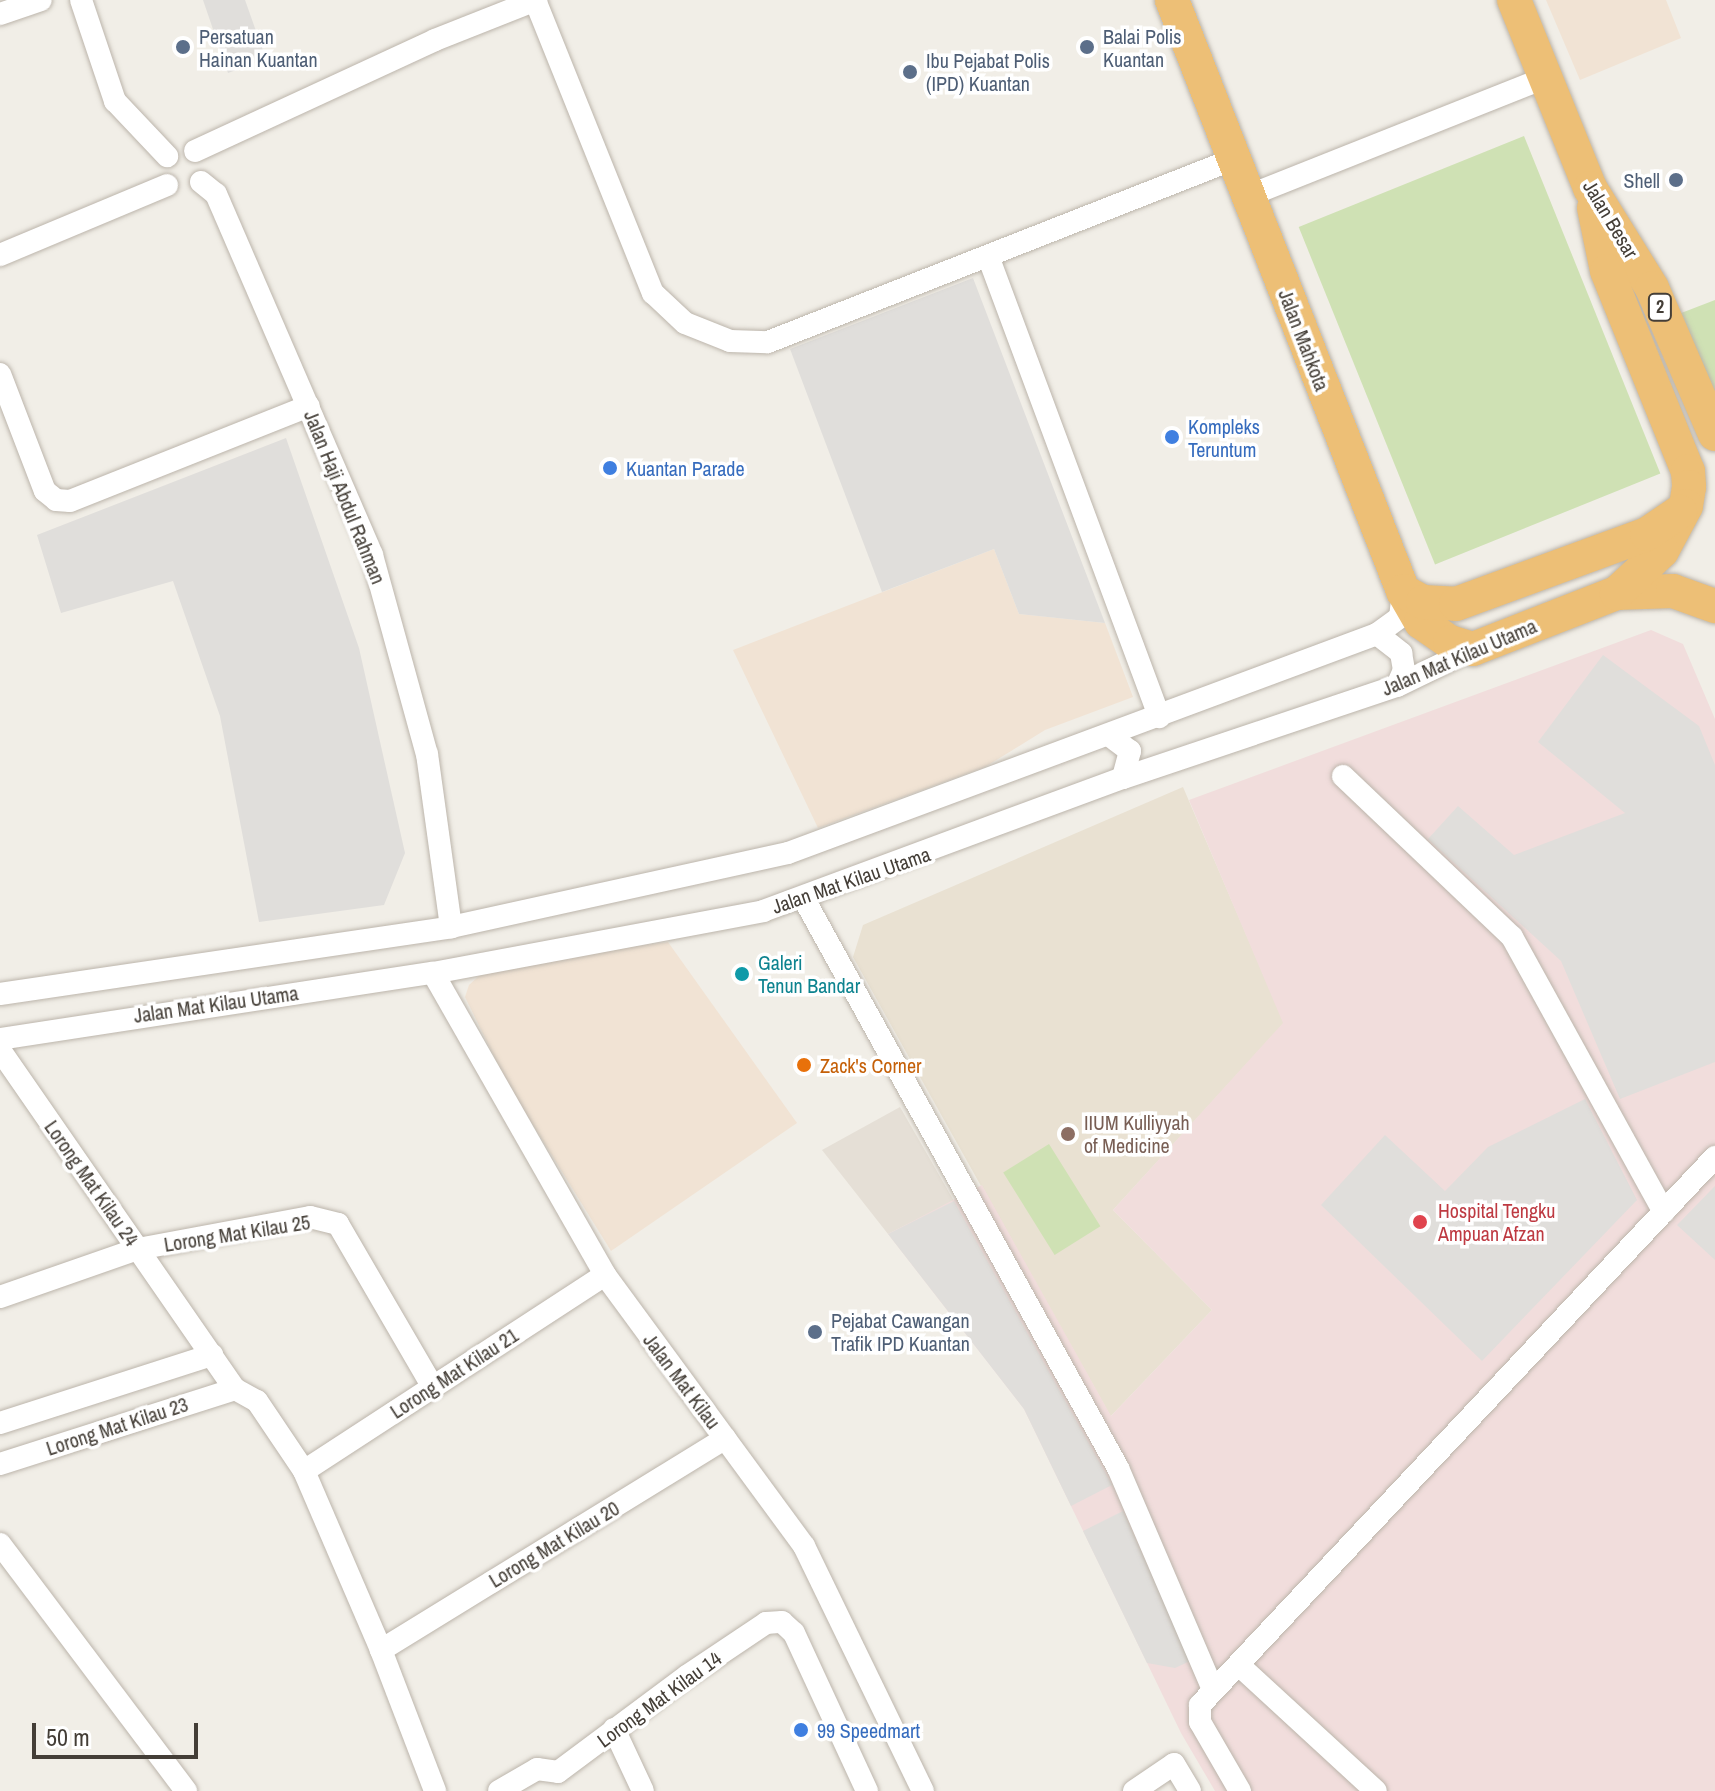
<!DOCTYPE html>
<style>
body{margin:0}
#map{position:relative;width:1715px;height:1791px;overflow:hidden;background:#f1eee7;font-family:"Archivo Narrow",sans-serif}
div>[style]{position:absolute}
.residential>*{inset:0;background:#e5dfd6}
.commercial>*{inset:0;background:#f1e3d4}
.education>*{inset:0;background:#e9e1d2}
.medical>*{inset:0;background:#f1dddc}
.green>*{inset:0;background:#cfe1b4;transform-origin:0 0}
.parking>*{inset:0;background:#e0dedb}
.roads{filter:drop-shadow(0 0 2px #bcb5ab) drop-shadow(0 0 2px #bcb5ab)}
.minor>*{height:22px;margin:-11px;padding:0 11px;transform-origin:11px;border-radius:11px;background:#fff}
.highway>*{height:34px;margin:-17px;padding:0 17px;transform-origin:17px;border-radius:17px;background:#edbf76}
.dots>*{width:22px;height:22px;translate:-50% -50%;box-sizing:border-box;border:4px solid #fff;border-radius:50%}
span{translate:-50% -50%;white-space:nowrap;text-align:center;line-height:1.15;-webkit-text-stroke:7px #fff;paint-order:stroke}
.shield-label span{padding:2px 6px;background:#fff;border:2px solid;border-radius:6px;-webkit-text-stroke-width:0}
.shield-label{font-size:18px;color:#443e37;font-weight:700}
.service-label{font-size:20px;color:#4e5e75}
.left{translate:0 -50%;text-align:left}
.right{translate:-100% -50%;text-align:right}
.street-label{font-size:20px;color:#443e37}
.shop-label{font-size:20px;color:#366cbe}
.culture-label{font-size:20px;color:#0d838f}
.food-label{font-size:20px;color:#c56008}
.education-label{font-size:20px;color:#785e54}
.health-label{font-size:20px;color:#be3a42}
.scale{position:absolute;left:32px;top:1723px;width:166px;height:36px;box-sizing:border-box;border:4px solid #443e37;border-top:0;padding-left:10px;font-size:24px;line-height:28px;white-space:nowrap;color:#443e37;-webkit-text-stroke:6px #fff;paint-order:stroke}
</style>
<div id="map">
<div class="residential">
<i style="clip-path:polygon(900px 1107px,954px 1201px,888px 1234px,822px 1150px)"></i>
</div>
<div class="commercial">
<i style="clip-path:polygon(1546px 0,1666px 0,1681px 38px,1580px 80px)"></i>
<i style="clip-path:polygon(994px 549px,1019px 614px,1105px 623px,1133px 697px,1045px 730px,985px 767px,818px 828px,733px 650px)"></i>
<i style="clip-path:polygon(668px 942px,797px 1123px,611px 1251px,507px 1083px,465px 997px,469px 985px,490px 966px)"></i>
</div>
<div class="education">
<i style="clip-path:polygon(1183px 787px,1284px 1023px,1113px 1210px,1212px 1310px,1110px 1417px,853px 957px,863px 925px)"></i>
</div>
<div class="medical">
<i style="clip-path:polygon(1651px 630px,1683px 644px,1715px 719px,1715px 1791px,1215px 1791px,1181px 1733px,1024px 1409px,888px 1234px,982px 1185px,1111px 1416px,1212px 1310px,1113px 1210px,1283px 1023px,1189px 800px)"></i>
</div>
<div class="green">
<i style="left:1524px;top:136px;width:364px;height:243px;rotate:68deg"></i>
<i style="clip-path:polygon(1715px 300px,1715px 401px,1676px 315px)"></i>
<i style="left:1049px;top:1144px;width:97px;height:54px;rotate:58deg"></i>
</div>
<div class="parking">
<i style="clip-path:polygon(203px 0,245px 0,266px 59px,228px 73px)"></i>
<i style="clip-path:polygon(973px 278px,1105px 623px,1019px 614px,994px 549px,882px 592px,790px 349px)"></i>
<i style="clip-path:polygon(286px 438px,359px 648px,405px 853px,384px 905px,259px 922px,220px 716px,173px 581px,61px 613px,37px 535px)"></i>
<i style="clip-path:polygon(1603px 655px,1699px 726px,1715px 765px,1715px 1062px,1620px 1099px,1561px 961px,1428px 839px,1458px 806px,1514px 855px,1625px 813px,1538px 742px)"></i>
<i style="clip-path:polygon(1585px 1099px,1637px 1200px,1482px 1361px,1321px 1205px,1385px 1135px,1445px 1191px,1488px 1147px)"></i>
<i style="clip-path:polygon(1715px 1186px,1715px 1260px,1677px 1225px)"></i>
<i style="clip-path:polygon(954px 1201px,1112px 1485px,1071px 1506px,1024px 1409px,888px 1234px)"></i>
<i style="clip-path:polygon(1123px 1511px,1190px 1661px,1175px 1668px,1147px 1663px,1083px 1531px)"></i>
</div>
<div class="roads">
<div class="minor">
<i style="left:81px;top:0;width:107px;rotate:71.4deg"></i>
<i style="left:115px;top:101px;width:76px;rotate:46.6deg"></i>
<i style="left:535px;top:0;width:316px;rotate:68.1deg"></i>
<i style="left:653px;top:293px;width:44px;rotate:43.2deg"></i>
<i style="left:685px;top:323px;width:48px;rotate:21.8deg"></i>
<i style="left:730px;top:341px;width:38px;rotate:2deg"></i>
<i style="left:768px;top:342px;width:501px;rotate:-21.44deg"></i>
<i style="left:0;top:14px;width:43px;rotate:-18.9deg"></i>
<i style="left:195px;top:151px;width:264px;rotate:-24.8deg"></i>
<i style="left:435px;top:40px;width:109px;rotate:-21.6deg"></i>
<i style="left:201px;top:182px;width:19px;rotate:39deg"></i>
<i style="left:216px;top:194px;width:393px;rotate:66.6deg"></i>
<i style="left:372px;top:555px;width:206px;rotate:74.6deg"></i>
<i style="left:427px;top:754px;width:175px;rotate:82.1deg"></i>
<i style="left:1248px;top:196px;width:320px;rotate:-21.7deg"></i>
<i style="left:0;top:255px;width:181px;rotate:-22.7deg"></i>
<i style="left:988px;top:256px;width:492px;rotate:69.6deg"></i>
<i style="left:0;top:374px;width:125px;rotate:69deg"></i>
<i style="left:45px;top:491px;width:14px;rotate:39deg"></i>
<i style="left:56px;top:500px;width:14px;rotate:4deg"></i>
<i style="left:70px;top:501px;width:257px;rotate:-21.7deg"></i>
<i style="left:1377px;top:634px;width:31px;rotate:38deg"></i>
<i style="left:1401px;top:653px;width:17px;rotate:80deg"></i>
<i style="left:1404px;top:670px;width:17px;rotate:114deg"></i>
<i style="left:1110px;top:736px;width:25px;rotate:37deg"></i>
<i style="left:1130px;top:751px;width:28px;rotate:105deg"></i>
<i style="left:1343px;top:776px;width:233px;rotate:43.6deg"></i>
<i style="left:1512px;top:937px;width:314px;rotate:61.1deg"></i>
<i style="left:804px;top:899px;width:650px;rotate:61.11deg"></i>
<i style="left:1118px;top:1468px;width:241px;rotate:66.8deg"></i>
<i style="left:433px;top:973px;width:348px;rotate:60.3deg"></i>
<i style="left:605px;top:1275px;width:336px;rotate:53.7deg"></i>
<i style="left:804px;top:1546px;width:272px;rotate:64.1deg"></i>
<i style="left:0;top:994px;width:456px;rotate:-8.4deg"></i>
<i style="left:451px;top:927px;width:345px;rotate:-12.4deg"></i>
<i style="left:788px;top:853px;width:628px;rotate:-20.4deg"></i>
<i style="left:1377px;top:634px;width:29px;rotate:-36deg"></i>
<i style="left:1400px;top:617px;width:26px;rotate:-83deg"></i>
<i style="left:0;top:1039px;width:438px;rotate:-8.7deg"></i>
<i style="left:433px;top:973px;width:336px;rotate:-10.6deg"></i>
<i style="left:763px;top:911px;width:384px;rotate:-20.3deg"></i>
<i style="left:1123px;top:778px;width:289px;rotate:-18.6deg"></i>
<i style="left:1397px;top:686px;width:85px;rotate:-26deg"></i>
<i style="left:0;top:1050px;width:412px;rotate:55.3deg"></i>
<i style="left:235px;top:1389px;width:25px;rotate:29deg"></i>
<i style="left:257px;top:1401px;width:84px;rotate:56.1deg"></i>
<i style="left:304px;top:1471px;width:195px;rotate:66.7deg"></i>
<i style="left:381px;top:1650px;width:151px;rotate:69deg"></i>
<i style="left:0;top:1297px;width:146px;rotate:-19.2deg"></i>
<i style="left:138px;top:1249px;width:175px;rotate:-10.5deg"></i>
<i style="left:310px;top:1217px;width:29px;rotate:14deg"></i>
<i style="left:338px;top:1224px;width:189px;rotate:59.8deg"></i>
<i style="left:0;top:1423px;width:223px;rotate:-17.8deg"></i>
<i style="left:0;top:1464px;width:247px;rotate:-17.7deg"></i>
<i style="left:304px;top:1471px;width:359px;rotate:-33.1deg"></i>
<i style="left:0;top:1544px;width:309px;rotate:53deg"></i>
<i style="left:381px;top:1650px;width:404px;rotate:-31.6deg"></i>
<i style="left:1241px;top:1667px;width:183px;rotate:42.6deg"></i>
<i style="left:614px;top:1729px;width:68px;rotate:64.9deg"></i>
<i style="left:499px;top:1791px;width:44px;rotate:-30.1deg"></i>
<i style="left:537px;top:1769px;width:21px;rotate:8deg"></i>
<i style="left:558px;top:1772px;width:161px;rotate:-36.7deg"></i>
<i style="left:687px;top:1676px;width:95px;rotate:-33.9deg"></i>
<i style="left:766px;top:1623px;width:16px;rotate:-4deg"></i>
<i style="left:782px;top:1622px;width:16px;rotate:43deg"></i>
<i style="left:794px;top:1633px;width:174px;rotate:65.2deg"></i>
<i style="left:1134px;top:1791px;width:48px;rotate:-34deg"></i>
<i style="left:1174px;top:1764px;width:31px;rotate:59deg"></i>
<i style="left:1240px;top:1791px;width:80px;rotate:-120.1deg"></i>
<i style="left:1200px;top:1722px;width:17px;rotate:-90deg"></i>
<i style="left:1200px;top:1705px;width:752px;rotate:-46.78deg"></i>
</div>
<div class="highway">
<i style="left:1172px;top:0;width:635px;rotate:68.65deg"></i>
<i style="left:1403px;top:591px;width:36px;rotate:60deg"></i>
<i style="left:1421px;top:622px;width:35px;rotate:35deg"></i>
<i style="left:1450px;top:642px;width:24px;rotate:17deg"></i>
<i style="left:1473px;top:649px;width:155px;rotate:-21.3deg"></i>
<i style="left:1617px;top:593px;width:56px;rotate:-2deg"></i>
<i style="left:1673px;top:591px;width:45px;rotate:19.7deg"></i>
<i style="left:1514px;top:0;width:203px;rotate:68deg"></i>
<i style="left:1590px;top:188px;width:118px;rotate:58.2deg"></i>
<i style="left:1652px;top:288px;width:159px;rotate:66.7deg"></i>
<i style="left:1594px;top:208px;width:64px;rotate:78.3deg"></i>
<i style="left:1607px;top:271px;width:216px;rotate:68deg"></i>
<i style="left:1688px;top:471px;width:16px;rotate:86deg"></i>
<i style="left:1689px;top:487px;width:19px;rotate:99deg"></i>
<i style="left:1686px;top:506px;width:51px;rotate:118.1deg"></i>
<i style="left:1662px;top:551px;width:62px;rotate:137deg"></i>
<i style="left:1403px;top:591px;width:23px;rotate:29deg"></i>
<i style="left:1423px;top:602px;width:33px;rotate:3deg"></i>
<i style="left:1456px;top:604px;width:203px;rotate:-20.1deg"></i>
<i style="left:1647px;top:534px;width:40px;rotate:-34deg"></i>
</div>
</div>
<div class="dots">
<i style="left:183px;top:47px;background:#5c6f8a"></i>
<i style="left:1087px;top:47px;background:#5c6f8a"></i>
<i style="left:910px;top:72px;background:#5c6f8a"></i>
<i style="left:1676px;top:180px;background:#5c6f8a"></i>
<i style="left:1172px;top:437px;background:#3f7fe0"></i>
<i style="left:610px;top:468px;background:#3f7fe0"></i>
<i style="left:742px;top:974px;background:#0f9aa8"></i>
<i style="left:804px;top:1065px;background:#e8710a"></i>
<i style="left:1068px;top:1134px;background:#8d6e63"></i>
<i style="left:1420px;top:1222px;background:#e0444e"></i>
<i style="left:815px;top:1332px;background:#5c6f8a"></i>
<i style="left:801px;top:1730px;background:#3f7fe0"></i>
</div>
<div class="shield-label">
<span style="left:1660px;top:307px">2</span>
</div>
<div class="service-label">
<span class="left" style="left:199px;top:48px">Persatuan<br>Hainan Kuantan</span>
<span class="left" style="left:1103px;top:48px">Balai Polis<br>Kuantan</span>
<span class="left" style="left:926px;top:72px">Ibu Pejabat Polis<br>(IPD) Kuantan</span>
<span class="right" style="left:1660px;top:180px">Shell</span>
<span class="left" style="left:831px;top:1332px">Pejabat Cawangan<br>Trafik IPD Kuantan</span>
</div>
<div class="street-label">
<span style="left:1611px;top:219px;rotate:59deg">Jalan Besar</span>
<span style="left:1304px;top:340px;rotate:69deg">Jalan Mahkota</span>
<span style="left:345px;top:497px;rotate:68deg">Jalan Haji Abdul Rahman</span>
<span style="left:1459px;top:657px;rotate:-23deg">Jalan Mat Kilau Utama</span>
<span style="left:851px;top:880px;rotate:-19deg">Jalan Mat Kilau Utama</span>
<span style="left:216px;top:1004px;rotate:-8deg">Jalan Mat Kilau Utama</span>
<span style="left:92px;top:1183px;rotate:55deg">Lorong Mat Kilau 24</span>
<span style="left:237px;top:1233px;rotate:-9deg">Lorong Mat Kilau 25</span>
<span style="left:454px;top:1373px;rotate:-33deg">Lorong Mat Kilau 21</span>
<span style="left:682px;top:1381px;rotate:53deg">Jalan Mat Kilau</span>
<span style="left:117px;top:1426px;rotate:-18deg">Lorong Mat Kilau 23</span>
<span style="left:554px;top:1544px;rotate:-31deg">Lorong Mat Kilau 20</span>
<span style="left:659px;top:1699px;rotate:-36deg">Lorong Mat Kilau 14</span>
</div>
<div class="shop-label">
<span class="left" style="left:1188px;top:438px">Kompleks<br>Teruntum</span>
<span class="left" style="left:626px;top:468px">Kuantan Parade</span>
<span class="left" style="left:817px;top:1730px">99 Speedmart</span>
</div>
<div class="culture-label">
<span class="left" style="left:758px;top:974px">Galeri<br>Tenun Bandar</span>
</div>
<div class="food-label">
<span class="left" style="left:820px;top:1065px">Zack's Corner</span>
</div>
<div class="education-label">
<span class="left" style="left:1084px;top:1134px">IIUM Kulliyyah<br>of Medicine</span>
</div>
<div class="health-label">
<span class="left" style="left:1438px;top:1222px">Hospital Tengku<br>Ampuan Afzan</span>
</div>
<div class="scale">50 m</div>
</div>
